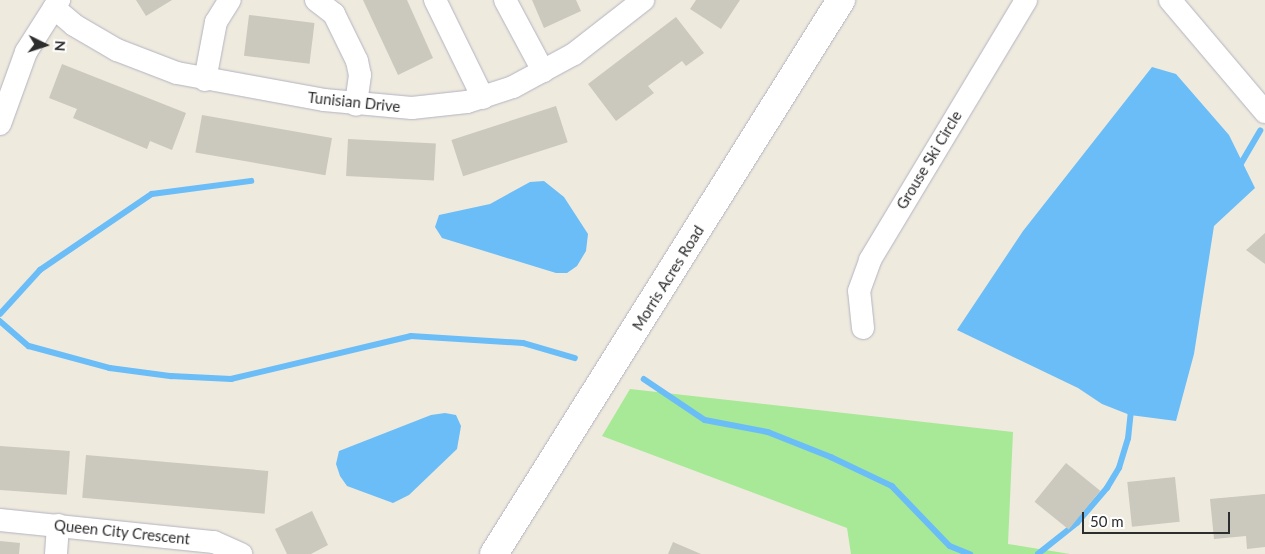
<!DOCTYPE html>
<style>
body{margin:0}
#map{position:relative;width:1265px;height:554px;overflow:hidden;background:#efeade;font-family:Lato,sans-serif}
div>[style]{position:absolute}
.green>*{inset:0;background:#a7e997}
.water>*{inset:0;background:#6bbdf7}
.stream>*{height:5.5px;margin:-2.75px;padding:0 2.75px;transform-origin:2.75px;border-radius:2.75px;background:#6bbdf7}
.building>*{inset:0;background:#cbc8bd;transform-origin:0 0}
.roads{filter:drop-shadow(0 0 1px #b2b3c1) drop-shadow(0 0 1px #b2b3c1)}
.street>*{height:22px;margin:-11px;padding:0 11px;transform-origin:11px;border-radius:11px;background:#fff}
.secondary>*{height:28px;margin:-14px;padding:0 14px;transform-origin:14px;border-radius:14px;background:#fff}
span{translate:-50% -50%;white-space:nowrap;text-align:center;line-height:1.15;-webkit-text-stroke:4.5px #fff;paint-order:stroke}
.street-label{font-size:15px;color:#2d2d2d}
.north{position:absolute;left:20px;top:20px;width:50px;height:50px;-webkit-text-stroke:4px #fff;paint-order:stroke;rotate:94deg;font-size:14px;font-weight:700;line-height:20px;text-align:center;color:#2d2d2d}
.north::after{content:'';display:block;margin:auto;width:18px;height:22px;background:#2d2d2d;clip-path:polygon(50% 0,100% 100%,50% 72%,0 100%)}
.scale{position:absolute;left:1082px;top:512px;width:148px;height:22px;box-sizing:border-box;border:2px solid #2d2d2d;border-top:0;padding-left:6px;font-size:15px;line-height:18px;white-space:nowrap;color:#2d2d2d;-webkit-text-stroke:4px #fff;paint-order:stroke}
</style>
<div id="map">
<div class="green">
<i style="clip-path:polygon(630px 389px,1013px 432px,1008px 544px,1070px 554px,851px 554px,847px 528px,602px 436px)"></i>
</div>
<div class="water">
<i style="clip-path:polygon(1152px 67px,1176px 74px,1229px 135px,1255px 188px,1214px 226px,1194px 354px,1176px 421px,1130px 415px,1102px 404px,1078px 388px,957px 330px,1023px 231px)"></i>
<i style="clip-path:polygon(544px 181px,564px 197px,588px 234px,586px 251px,577px 266px,567px 273px,556px 273px,442px 238px,435px 227px,439px 215px,490px 204px,530px 182px)"></i>
<i style="clip-path:polygon(445px 413px,456px 415px,461px 426px,457px 449px,409px 495px,393px 503px,347px 486px,340px 476px,336px 464px,339px 451px,431px 415px)"></i>
</div>
<div class="stream">
<i style="left:1239px;top:167px;width:42px;rotate:-59.7deg"></i>
<i style="left:0;top:314px;width:59px;rotate:-47.7deg"></i>
<i style="left:40px;top:270px;width:135px;rotate:-34.2deg"></i>
<i style="left:152px;top:194px;width:100px;rotate:-7.5deg"></i>
<i style="left:0;top:321px;width:38px;rotate:41deg"></i>
<i style="left:29px;top:346px;width:84px;rotate:15.2deg"></i>
<i style="left:110px;top:368px;width:62px;rotate:7.5deg"></i>
<i style="left:171px;top:376px;width:60px;rotate:2.9deg"></i>
<i style="left:231px;top:379px;width:185px;rotate:-13.4deg"></i>
<i style="left:411px;top:336px;width:112px;rotate:3.6deg"></i>
<i style="left:523px;top:343px;width:54px;rotate:16.1deg"></i>
<i style="left:644px;top:379px;width:73px;rotate:33.9deg"></i>
<i style="left:705px;top:420px;width:64px;rotate:10.8deg"></i>
<i style="left:768px;top:432px;width:68px;rotate:21.6deg"></i>
<i style="left:831px;top:457px;width:68px;rotate:25.4deg"></i>
<i style="left:892px;top:486px;width:83px;rotate:46deg"></i>
<i style="left:950px;top:546px;width:22px;rotate:22deg"></i>
<i style="left:1038px;top:554px;width:50px;rotate:-38.5deg"></i>
<i style="left:1077px;top:523px;width:46px;rotate:-49.4deg"></i>
<i style="left:1107px;top:488px;width:23px;rotate:-59deg"></i>
<i style="left:1119px;top:468px;width:30px;rotate:-73deg"></i>
<i style="left:1128px;top:439px;width:31px;rotate:-84deg"></i>
</div>
<div class="building">
<i style="clip-path:polygon(136px 0,172px 0,146px 16px)"></i>
<i style="clip-path:polygon(363px 0,407px 0,433px 58px,398px 75px)"></i>
<i style="clip-path:polygon(532px 0,576px 0,581px 11px,544px 28px)"></i>
<i style="clip-path:polygon(696px 0,740px 0,721px 29px,690px 9px)"></i>
<i style="left:249px;top:15px;width:66px;height:41px;rotate:7deg"></i>
<i style="clip-path:polygon(676px 17px,704px 53px,686px 66px,682px 61px,648px 86px,654px 93px,616px 121px,588px 84px)"></i>
<i style="clip-path:polygon(62px 64px,186px 113px,172px 150px,150px 141px,147px 149px,73px 118px,77px 109px,49px 98px)"></i>
<i style="left:556px;top:106px;width:38px;height:110px;rotate:72deg"></i>
<i style="left:202px;top:115px;width:132px;height:38px;rotate:10deg"></i>
<i style="left:348px;top:139px;width:88px;height:37px;rotate:3deg"></i>
<i style="clip-path:polygon(1265px 233px,1265px 264px,1246px 250px)"></i>
<i style="left:0;top:446px;width:70px;height:44px;rotate:4deg"></i>
<i style="left:86px;top:455px;width:183px;height:43px;rotate:5deg"></i>
<i style="left:1066px;top:463px;width:44px;height:50px;rotate:39deg"></i>
<i style="left:1175px;top:477px;width:45px;height:48px;rotate:84deg"></i>
<i style="clip-path:polygon(1265px 494px,1265px 547px,1247px 549px,1246px 536px,1214px 539px,1210px 499px)"></i>
<i style="clip-path:polygon(312px 511px,328px 545px,311px 554px,287px 554px,275px 529px)"></i>
<i style="clip-path:polygon(0 541px,20px 543px,19px 554px,0 554px)"></i>
<i style="clip-path:polygon(673px 542px,701px 554px,668px 554px)"></i>
</div>
<div class="roads">
<div class="street">
<i style="left:316px;top:0;width:23px;rotate:38deg"></i>
<i style="left:334px;top:14px;width:52px;rotate:63.9deg"></i>
<i style="left:357px;top:61px;width:14px;rotate:78deg"></i>
<i style="left:360px;top:75px;width:30px;rotate:98deg"></i>
<i style="left:435px;top:0;width:109px;rotate:63.9deg"></i>
<i style="left:505px;top:0;width:81px;rotate:61.8deg"></i>
<i style="left:1170px;top:0;width:147px;rotate:49.7deg"></i>
<i style="left:54px;top:8px;width:26px;rotate:40deg"></i>
<i style="left:74px;top:25px;width:50px;rotate:30.2deg"></i>
<i style="left:117px;top:50px;width:64px;rotate:21deg"></i>
<i style="left:177px;top:73px;width:149px;rotate:10.4deg"></i>
<i style="left:324px;top:100px;width:88px;rotate:5.2deg"></i>
<i style="left:412px;top:108px;width:55px;rotate:-6.2deg"></i>
<i style="left:467px;top:102px;width:48px;rotate:-18.1deg"></i>
<i style="left:513px;top:87px;width:69px;rotate:-28.4deg"></i>
<i style="left:574px;top:54px;width:88px;rotate:-38deg"></i>
<i style="left:205px;top:80px;width:59px;rotate:-79.3deg"></i>
<i style="left:216px;top:22px;width:26px;rotate:-58deg"></i>
<i style="left:0;top:124px;width:77px;rotate:-70.1deg"></i>
<i style="left:26px;top:52px;width:62px;rotate:-57.6deg"></i>
<i style="left:863px;top:328px;width:37px;rotate:-96deg"></i>
<i style="left:859px;top:291px;width:33px;rotate:-70deg"></i>
<i style="left:870px;top:260px;width:303px;rotate:-59deg"></i>
<i style="left:0;top:520px;width:215px;rotate:5.9deg"></i>
<i style="left:214px;top:542px;width:30px;rotate:24deg"></i>
<i style="left:56px;top:554px;width:29px;rotate:-86deg"></i>
</div>
<div class="secondary">
<i style="left:494px;top:554px;width:654px;rotate:-57.94deg"></i>
</div>
</div>
<div class="street-label">
<span style="left:354px;top:102px;rotate:6deg">Tunisian Drive</span>
<span style="left:929px;top:160px;rotate:-59deg">Grouse Ski Circle</span>
<span style="left:668px;top:278px;rotate:-58deg">Morris Acres Road</span>
<span style="left:122px;top:532px;rotate:6deg">Queen City Crescent</span>
</div>
<div class="north">N</div>
<div class="scale">50 m</div>
</div>
